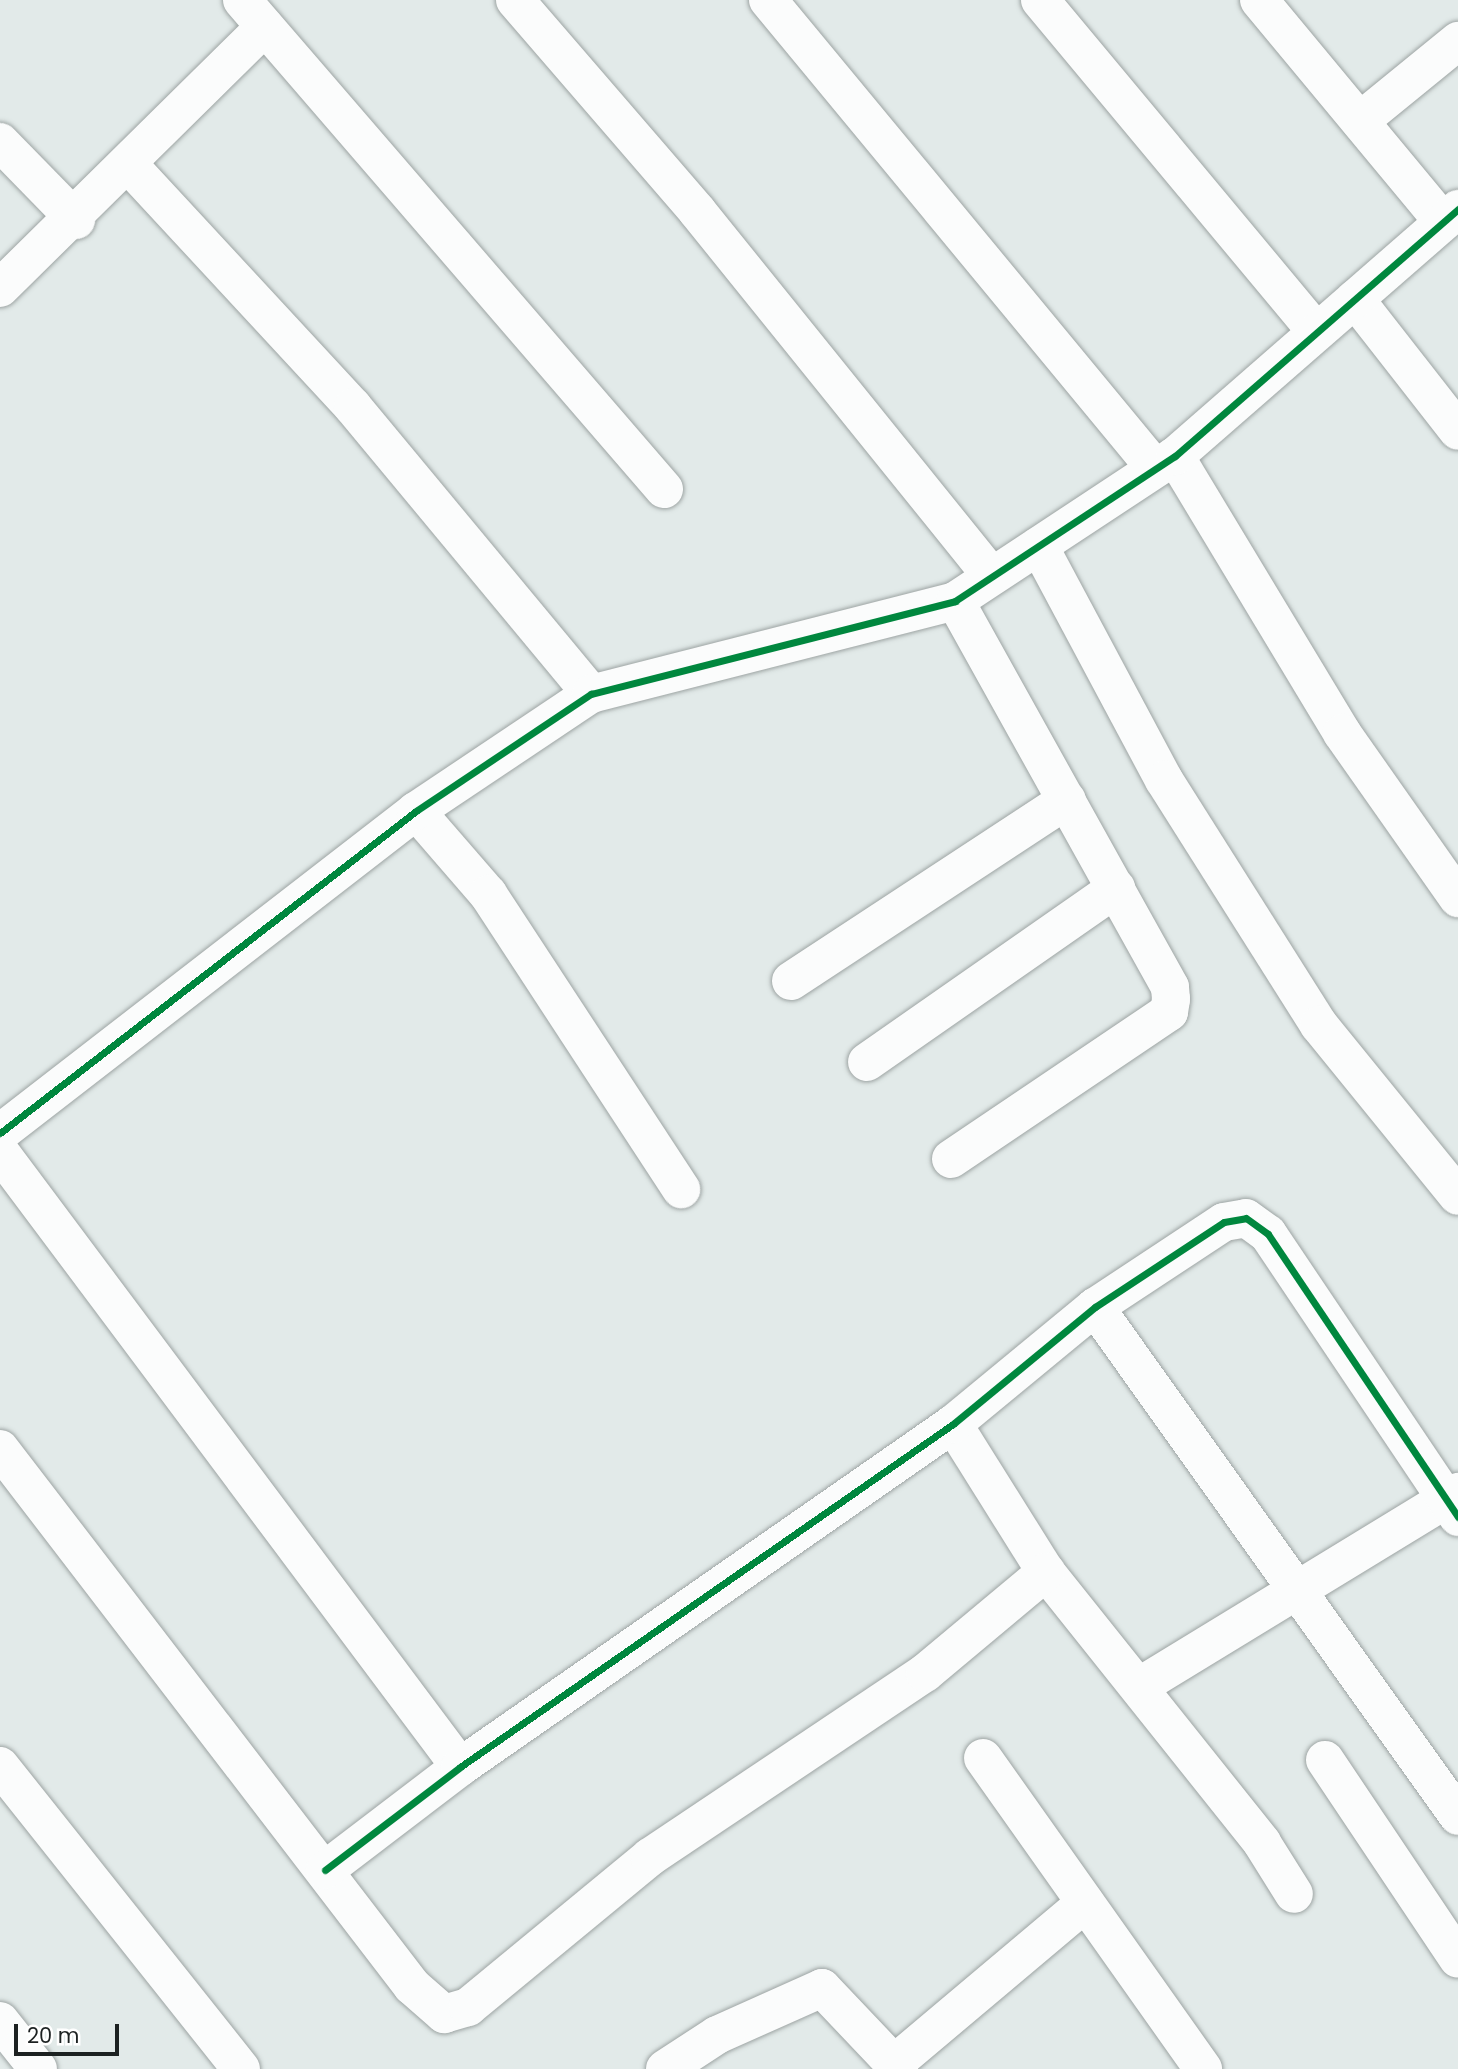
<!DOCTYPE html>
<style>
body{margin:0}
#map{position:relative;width:1458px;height:2069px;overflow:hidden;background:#e2eae9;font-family:Poppins,sans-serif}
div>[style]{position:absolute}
.roads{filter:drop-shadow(0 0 2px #9da4a3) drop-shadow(0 0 2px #9da4a3)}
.minor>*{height:38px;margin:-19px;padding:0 19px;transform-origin:19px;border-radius:19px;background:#fbfcfc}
.cycleway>*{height:7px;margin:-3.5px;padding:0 3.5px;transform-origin:3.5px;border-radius:3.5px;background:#00873e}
span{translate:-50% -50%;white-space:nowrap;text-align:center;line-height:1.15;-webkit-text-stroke:5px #fff;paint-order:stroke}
.scale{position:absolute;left:14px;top:2024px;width:105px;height:32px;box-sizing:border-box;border:4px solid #1c2121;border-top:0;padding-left:9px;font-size:21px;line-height:24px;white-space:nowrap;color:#1c2121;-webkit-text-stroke:5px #fff;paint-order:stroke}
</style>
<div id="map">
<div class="roads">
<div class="minor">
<i style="left:242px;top:0;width:646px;rotate:49.21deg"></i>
<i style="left:515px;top:0;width:279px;rotate:49.2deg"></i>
<i style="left:697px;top:211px;width:469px;rotate:51.1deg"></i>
<i style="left:768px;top:0;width:607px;rotate:50.41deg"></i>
<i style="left:1040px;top:0;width:431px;rotate:50.2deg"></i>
<i style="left:1259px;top:0;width:288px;rotate:50.3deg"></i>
<i style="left:1360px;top:121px;width:127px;rotate:-39.2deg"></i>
<i style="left:0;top:142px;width:109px;rotate:45.7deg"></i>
<i style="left:129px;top:165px;width:330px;rotate:47.2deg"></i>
<i style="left:353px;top:407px;width:373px;rotate:50.3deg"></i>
<i style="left:0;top:288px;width:372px;rotate:-44.6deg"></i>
<i style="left:1355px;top:299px;width:167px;rotate:52deg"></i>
<i style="left:1175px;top:456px;width:323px;rotate:58.9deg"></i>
<i style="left:1342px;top:733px;width:202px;rotate:54.9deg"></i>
<i style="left:1039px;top:546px;width:265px;rotate:61.9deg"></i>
<i style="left:1164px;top:780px;width:290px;rotate:57.7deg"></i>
<i style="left:1319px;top:1025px;width:220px;rotate:50.9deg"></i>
<i style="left:416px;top:811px;width:110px;rotate:49.1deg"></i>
<i style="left:488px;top:894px;width:353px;rotate:56.8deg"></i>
<i style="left:791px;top:981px;width:330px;rotate:-33.3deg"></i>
<i style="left:867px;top:1062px;width:304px;rotate:-34.9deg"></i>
<i style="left:0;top:1133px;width:526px;rotate:-37.74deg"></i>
<i style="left:416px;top:811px;width:211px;rotate:-33.8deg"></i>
<i style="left:591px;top:694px;width:376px;rotate:-14.3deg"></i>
<i style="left:955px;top:601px;width:263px;rotate:-33.4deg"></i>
<i style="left:1175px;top:456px;width:376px;rotate:-41.1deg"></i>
<i style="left:0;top:1152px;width:768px;rotate:53.2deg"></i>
<i style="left:951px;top:1159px;width:263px;rotate:-34deg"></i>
<i style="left:1169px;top:1012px;width:13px;rotate:-81deg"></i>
<i style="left:1171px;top:999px;width:12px;rotate:-95deg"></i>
<i style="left:1170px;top:987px;width:442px;rotate:-119.1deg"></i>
<i style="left:1095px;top:1307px;width:625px;rotate:54.5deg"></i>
<i style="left:953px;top:1424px;width:175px;rotate:57.9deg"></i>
<i style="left:1046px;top:1572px;width:347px;rotate:51.4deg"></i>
<i style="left:1262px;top:1843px;width:60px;rotate:57.9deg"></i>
<i style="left:0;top:1449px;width:677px;rotate:52.5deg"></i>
<i style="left:412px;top:1986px;width:43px;rotate:41.2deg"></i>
<i style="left:444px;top:2014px;width:25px;rotate:-16deg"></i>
<i style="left:468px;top:2007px;width:236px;rotate:-39.5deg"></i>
<i style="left:650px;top:1857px;width:331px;rotate:-33.8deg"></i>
<i style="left:925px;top:1673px;width:158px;rotate:-39.9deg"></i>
<i style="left:1140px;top:1686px;width:373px;rotate:-31.4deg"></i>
<i style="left:983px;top:1758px;width:381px;rotate:54.7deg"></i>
<i style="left:1325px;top:1760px;width:239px;rotate:56.2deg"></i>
<i style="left:0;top:1766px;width:387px;rotate:51.5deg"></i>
<i style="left:325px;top:1870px;width:170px;rotate:-37.3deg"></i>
<i style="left:460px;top:1767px;width:601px;rotate:-34.83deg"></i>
<i style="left:953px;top:1424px;width:184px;rotate:-39.5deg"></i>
<i style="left:1095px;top:1307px;width:154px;rotate:-33.4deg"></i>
<i style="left:1224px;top:1222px;width:22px;rotate:-10deg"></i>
<i style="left:1246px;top:1218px;width:27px;rotate:36deg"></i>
<i style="left:1268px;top:1234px;width:341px;rotate:56.1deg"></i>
<i style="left:0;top:2021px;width:61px;rotate:51.6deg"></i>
<i style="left:894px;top:2064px;width:250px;rotate:-40.1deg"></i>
<i style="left:665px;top:2069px;width:62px;rotate:-33.2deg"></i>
<i style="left:717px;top:2035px;width:115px;rotate:-24.1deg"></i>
<i style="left:822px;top:1988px;width:112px;rotate:46.5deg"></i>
</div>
</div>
<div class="cycleway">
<i style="left:0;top:1133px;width:526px;rotate:-37.74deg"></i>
<i style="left:416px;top:811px;width:211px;rotate:-33.8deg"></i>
<i style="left:591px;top:694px;width:376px;rotate:-14.3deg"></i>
<i style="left:955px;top:601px;width:263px;rotate:-33.4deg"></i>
<i style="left:1175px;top:456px;width:376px;rotate:-41.1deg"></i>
<i style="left:325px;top:1870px;width:170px;rotate:-37.3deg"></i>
<i style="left:460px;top:1767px;width:601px;rotate:-34.83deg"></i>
<i style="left:953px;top:1424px;width:184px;rotate:-39.5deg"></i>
<i style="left:1095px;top:1307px;width:154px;rotate:-33.4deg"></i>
<i style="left:1224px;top:1222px;width:22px;rotate:-10deg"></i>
<i style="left:1246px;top:1218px;width:27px;rotate:36deg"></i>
<i style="left:1268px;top:1234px;width:341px;rotate:56.1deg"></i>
</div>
<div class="scale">20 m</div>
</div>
